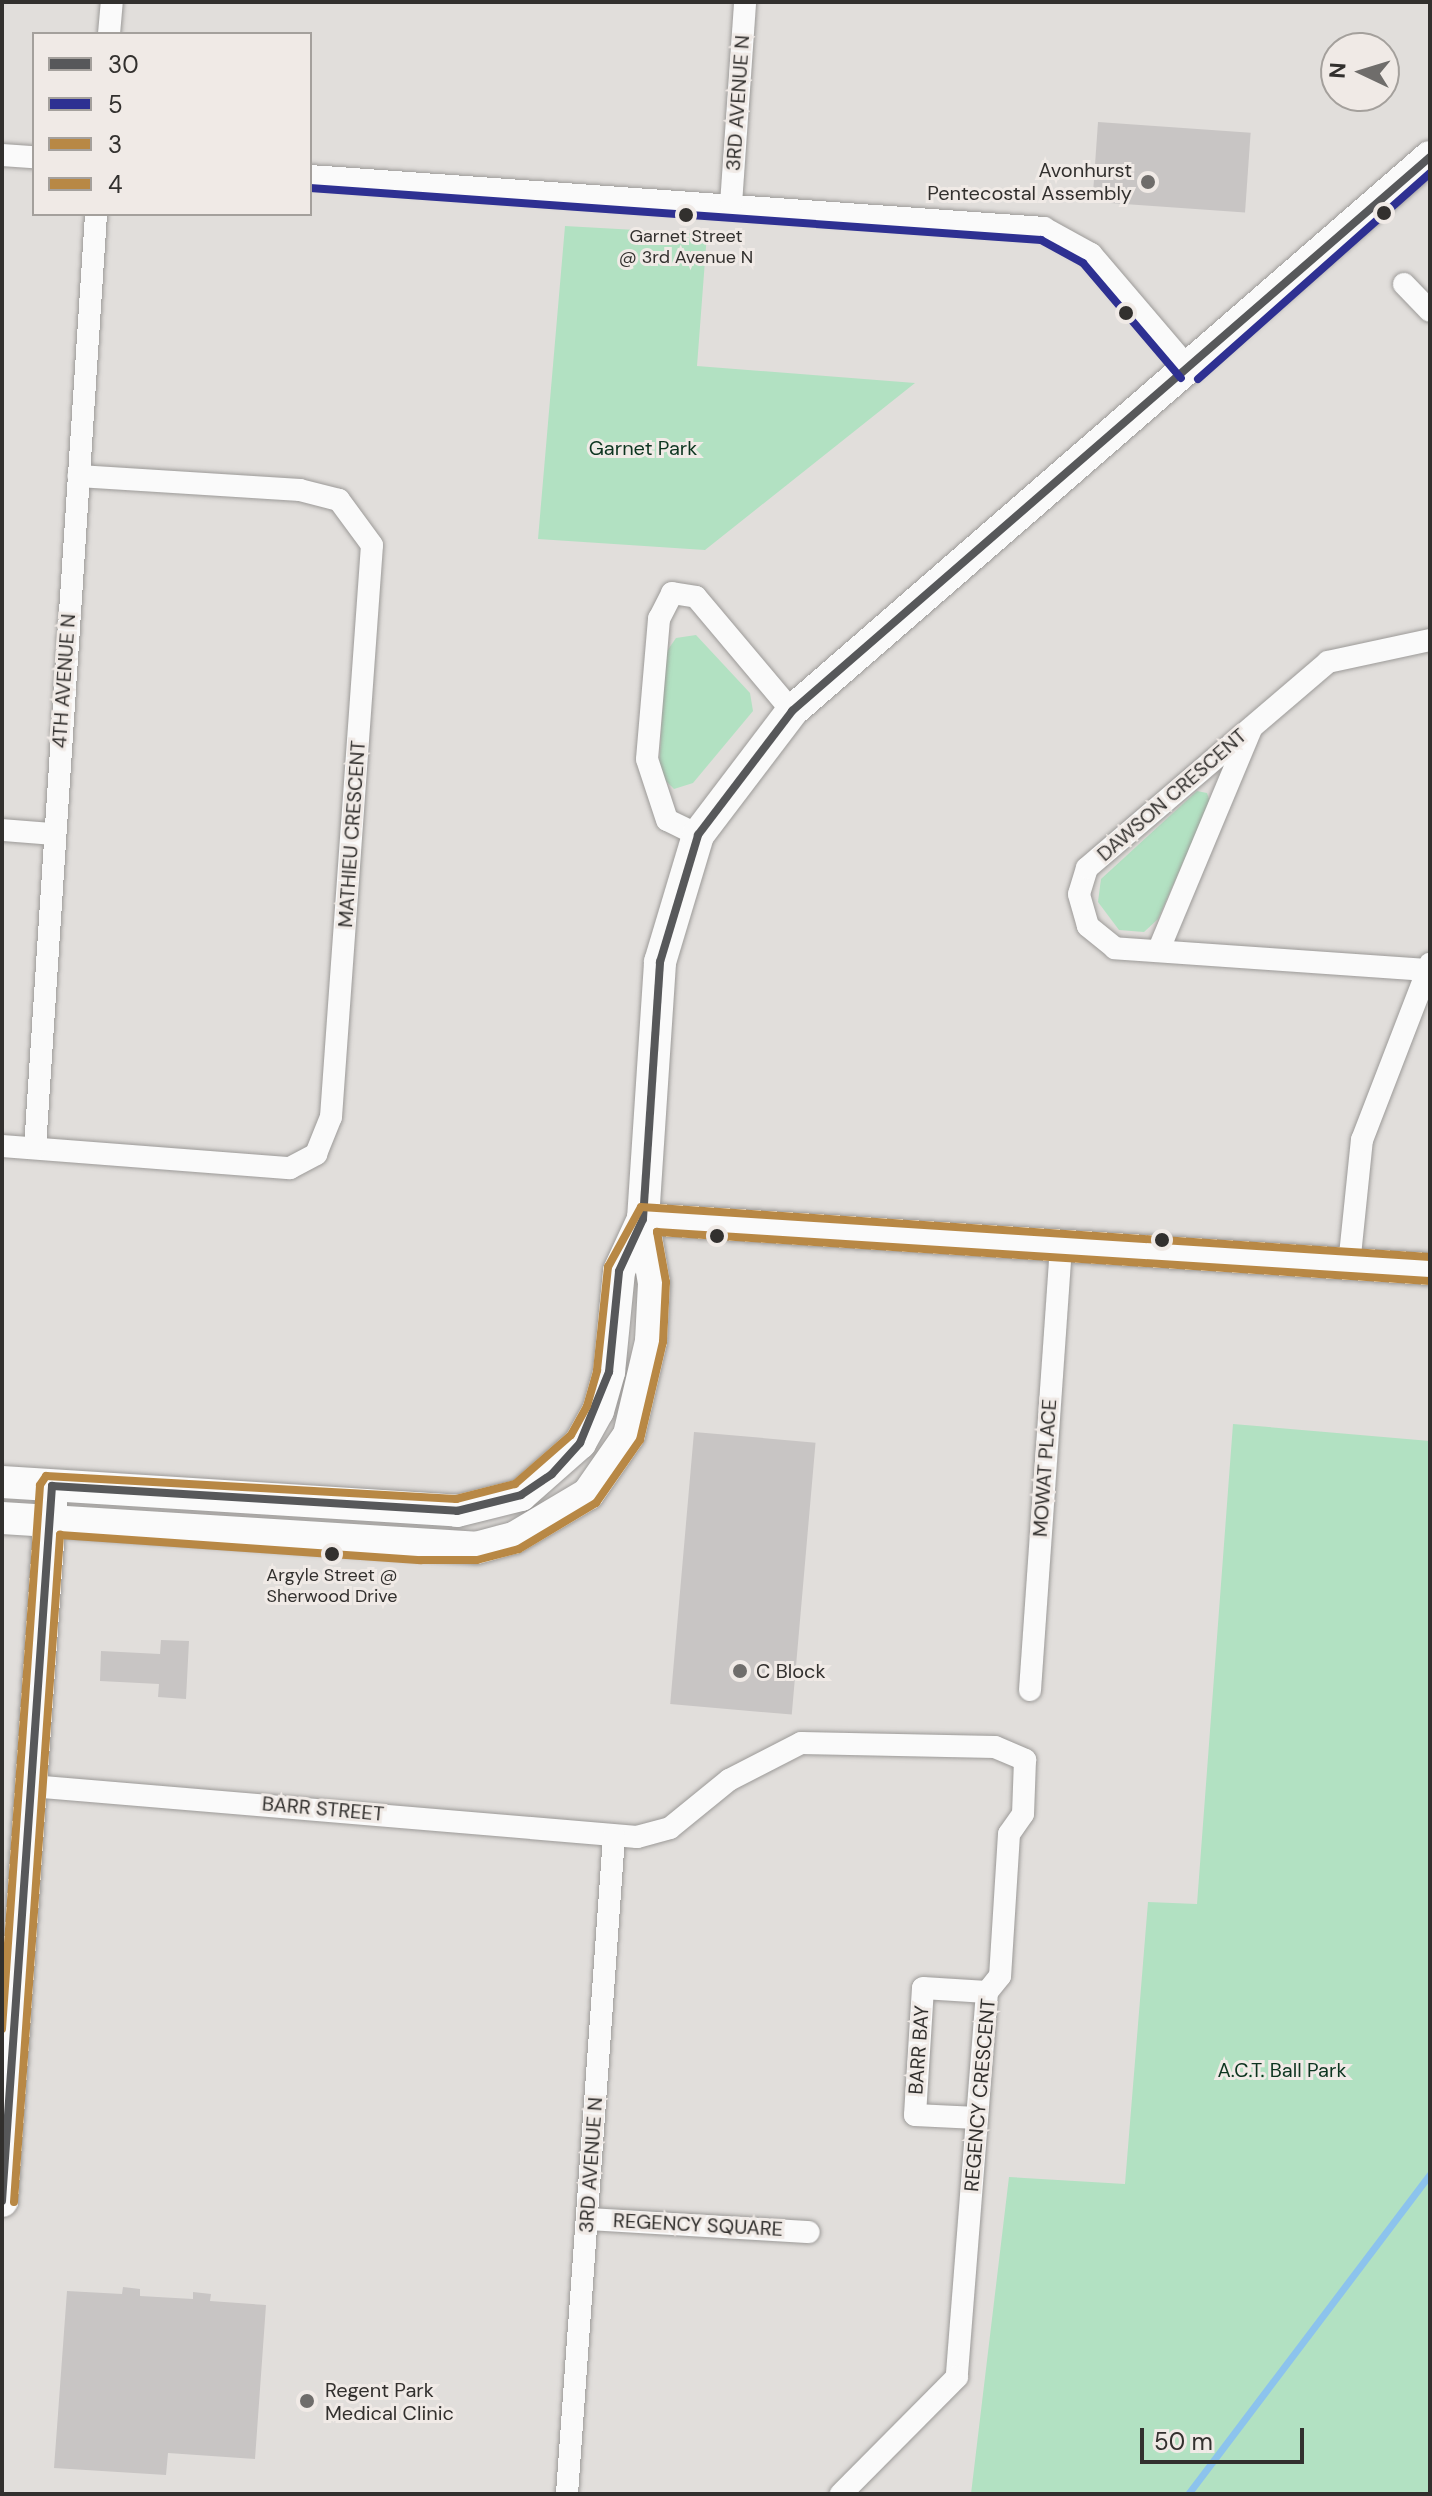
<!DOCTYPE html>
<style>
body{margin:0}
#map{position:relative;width:1432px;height:2496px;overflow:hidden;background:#e1dedb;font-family:"DM Sans",sans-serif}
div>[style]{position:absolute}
.green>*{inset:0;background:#b2e1c2}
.stream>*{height:7px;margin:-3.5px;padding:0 3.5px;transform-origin:3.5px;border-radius:3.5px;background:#8cc3ed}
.building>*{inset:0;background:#c8c5c4;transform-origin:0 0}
.roads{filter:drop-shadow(0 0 2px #9c9a98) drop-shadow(0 0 2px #9c9a98)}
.street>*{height:22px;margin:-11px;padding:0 11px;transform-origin:11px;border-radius:11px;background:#fafafa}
.secondary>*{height:32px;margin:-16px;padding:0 16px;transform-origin:16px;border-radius:16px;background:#fafafa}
.bus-1>*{height:8px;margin:-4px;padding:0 4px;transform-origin:4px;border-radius:4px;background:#57585a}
.bus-2>*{height:8px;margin:-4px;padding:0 4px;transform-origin:4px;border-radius:4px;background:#2e3092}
.bus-3>*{height:8px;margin:-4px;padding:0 4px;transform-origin:4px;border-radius:4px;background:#b88845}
.bus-4>*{height:8px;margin:-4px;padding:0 4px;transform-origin:4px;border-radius:4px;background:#b88845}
.dots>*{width:22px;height:22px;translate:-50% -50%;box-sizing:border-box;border:4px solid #f0eae6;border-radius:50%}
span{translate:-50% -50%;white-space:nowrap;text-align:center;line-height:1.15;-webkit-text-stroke:6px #f0eae6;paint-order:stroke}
.bus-label{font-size:18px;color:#32302e}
.street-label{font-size:20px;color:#32302e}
.poi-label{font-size:20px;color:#32302e}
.right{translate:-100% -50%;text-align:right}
.left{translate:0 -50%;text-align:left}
.park-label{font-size:20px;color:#0c341f}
.frame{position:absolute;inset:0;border:4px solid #32302e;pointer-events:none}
.legend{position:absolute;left:32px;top:32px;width:280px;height:184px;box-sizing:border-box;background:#f0eae6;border:2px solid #a4a09c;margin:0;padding:10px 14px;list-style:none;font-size:24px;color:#32302e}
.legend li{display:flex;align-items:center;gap:16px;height:40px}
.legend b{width:40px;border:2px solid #a4a09c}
.north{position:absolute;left:1320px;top:32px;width:80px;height:80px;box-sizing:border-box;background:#f0eae6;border:2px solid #a4a09c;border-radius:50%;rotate:274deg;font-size:22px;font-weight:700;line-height:32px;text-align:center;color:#32302e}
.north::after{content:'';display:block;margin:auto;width:28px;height:36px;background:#6f6d6b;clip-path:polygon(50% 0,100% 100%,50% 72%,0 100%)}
.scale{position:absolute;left:1140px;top:2428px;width:164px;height:36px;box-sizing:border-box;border:4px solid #32302e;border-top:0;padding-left:10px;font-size:24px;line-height:28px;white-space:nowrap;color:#32302e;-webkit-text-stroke:6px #f0eae6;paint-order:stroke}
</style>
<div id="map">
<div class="green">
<i style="clip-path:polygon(565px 226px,707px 234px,697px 366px,915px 383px,705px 550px,538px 539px)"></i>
<i style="clip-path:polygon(696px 635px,750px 693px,753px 711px,693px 783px,674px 789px,659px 774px,665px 654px,676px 638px)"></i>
<i style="clip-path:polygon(1197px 791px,1207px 793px,1210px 802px,1158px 919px,1144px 932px,1119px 930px,1098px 902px,1101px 879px)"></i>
<i style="clip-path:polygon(1233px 1424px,1430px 1441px,1430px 2494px,971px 2494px,1009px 2177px,1125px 2184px,1148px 1902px,1197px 1904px)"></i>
</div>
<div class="stream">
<i style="left:1188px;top:2494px;width:401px;rotate:-52.9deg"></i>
</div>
<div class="building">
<i style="left:1098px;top:122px;width:153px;height:80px;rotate:4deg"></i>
<i style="left:694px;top:1432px;width:122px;height:273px;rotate:5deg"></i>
<i style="clip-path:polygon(161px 1640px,189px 1641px,186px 1699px,158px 1697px,159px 1684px,100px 1681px,101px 1651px,160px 1654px)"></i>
<i style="clip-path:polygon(123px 2287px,140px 2289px,140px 2296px,193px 2299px,193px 2292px,211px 2294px,210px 2301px,266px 2305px,255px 2459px,168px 2453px,166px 2475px,54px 2468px,67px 2291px,122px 2294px)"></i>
</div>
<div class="roads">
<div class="street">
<i style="left:109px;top:34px;width:32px;rotate:-85deg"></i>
<i style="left:2px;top:155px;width:32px;rotate:4deg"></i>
<i style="left:310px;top:176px;width:736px;rotate:4.05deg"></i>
<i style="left:1044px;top:228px;width:54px;rotate:29deg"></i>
<i style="left:1091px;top:254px;width:153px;rotate:49.5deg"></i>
<i style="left:731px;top:204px;width:202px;rotate:-86deg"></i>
<i style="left:1404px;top:284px;width:37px;rotate:46deg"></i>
<i style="left:2px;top:830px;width:51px;rotate:4.5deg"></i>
<i style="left:698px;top:835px;width:34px;rotate:-154deg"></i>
<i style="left:667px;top:820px;width:64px;rotate:-108.2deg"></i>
<i style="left:647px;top:759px;width:141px;rotate:-85.1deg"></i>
<i style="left:659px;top:619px;width:29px;rotate:-63deg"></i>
<i style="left:672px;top:593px;width:24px;rotate:9deg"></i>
<i style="left:696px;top:597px;width:149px;rotate:49.9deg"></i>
<i style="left:1159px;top:949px;width:238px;rotate:-67.3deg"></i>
<i style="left:1427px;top:970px;width:313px;rotate:-176deg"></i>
<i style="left:1115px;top:948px;width:35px;rotate:-141deg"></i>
<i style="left:1088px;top:926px;width:33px;rotate:-106deg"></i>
<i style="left:1079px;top:894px;width:27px;rotate:-73deg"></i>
<i style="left:1087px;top:868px;width:317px;rotate:-40.5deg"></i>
<i style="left:1328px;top:662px;width:104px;rotate:-12.2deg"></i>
<i style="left:2px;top:1146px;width:289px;rotate:4.4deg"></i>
<i style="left:290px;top:1168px;width:30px;rotate:-28deg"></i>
<i style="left:316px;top:1154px;width:40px;rotate:-68deg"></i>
<i style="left:331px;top:1117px;width:573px;rotate:-85.9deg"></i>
<i style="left:372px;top:545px;width:56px;rotate:-126.3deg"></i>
<i style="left:339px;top:500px;width:40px;rotate:-165.6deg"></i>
<i style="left:300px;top:490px;width:222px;rotate:-176.4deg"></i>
<i style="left:35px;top:1148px;width:936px;rotate:-86.26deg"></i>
<i style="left:1349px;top:1265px;width:126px;rotate:-84.1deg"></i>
<i style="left:1362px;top:1140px;width:189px;rotate:-68.9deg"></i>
<i style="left:1030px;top:1690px;width:445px;rotate:-86deg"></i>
<i style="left:31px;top:1786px;width:608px;rotate:4.81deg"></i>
<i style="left:637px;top:1837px;width:34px;rotate:-15deg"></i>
<i style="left:670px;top:1828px;width:76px;rotate:-39.1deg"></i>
<i style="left:729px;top:1780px;width:81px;rotate:-27.2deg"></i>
<i style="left:801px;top:1743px;width:194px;rotate:1.2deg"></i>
<i style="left:995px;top:1747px;width:33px;rotate:23deg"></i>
<i style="left:1025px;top:1760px;width:54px;rotate:92.1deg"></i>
<i style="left:1023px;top:1814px;width:24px;rotate:125deg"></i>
<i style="left:1009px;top:1834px;width:142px;rotate:93.6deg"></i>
<i style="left:1000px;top:1976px;width:21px;rotate:129deg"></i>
<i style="left:987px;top:1992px;width:386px;rotate:94.5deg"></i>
<i style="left:957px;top:2377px;width:165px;rotate:134.8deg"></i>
<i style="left:977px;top:2118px;width:62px;rotate:-177.2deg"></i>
<i style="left:915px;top:2115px;width:127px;rotate:-86.4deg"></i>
<i style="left:923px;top:1988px;width:64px;rotate:3.6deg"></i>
<i style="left:587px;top:2219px;width:222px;rotate:3.4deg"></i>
<i style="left:567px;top:2494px;width:659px;rotate:-85.91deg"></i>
</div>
<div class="secondary">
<i style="left:643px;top:1219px;width:789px;rotate:3.64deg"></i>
<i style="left:2px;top:1482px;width:456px;rotate:3.6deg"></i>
<i style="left:457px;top:1511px;width:66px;rotate:-14deg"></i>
<i style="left:521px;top:1495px;width:79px;rotate:-41.4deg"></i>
<i style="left:580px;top:1443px;width:37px;rotate:-61deg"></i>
<i style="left:598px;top:1411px;width:41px;rotate:-74.2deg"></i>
<i style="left:609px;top:1372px;width:101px;rotate:-84.3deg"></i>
<i style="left:619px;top:1271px;width:57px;rotate:-65.2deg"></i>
<i style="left:2px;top:1518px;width:475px;rotate:3.6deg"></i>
<i style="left:476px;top:1548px;width:39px;rotate:-15deg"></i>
<i style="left:514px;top:1538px;width:86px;rotate:-30.7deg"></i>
<i style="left:588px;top:1494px;width:72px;rotate:-55.2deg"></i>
<i style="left:629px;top:1435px;width:97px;rotate:-76.8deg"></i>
<i style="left:651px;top:1341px;width:58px;rotate:-87deg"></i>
<i style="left:654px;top:1283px;width:65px;rotate:-99.8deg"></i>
<i style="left:643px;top:1219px;width:258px;rotate:-86.2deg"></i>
<i style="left:660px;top:962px;width:133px;rotate:-73.3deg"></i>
<i style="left:698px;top:835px;width:156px;rotate:-52.8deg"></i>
<i style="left:792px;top:711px;width:845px;rotate:-40.97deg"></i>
<i style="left:2px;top:2201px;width:702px;rotate:-86deg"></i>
</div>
</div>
<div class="bus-1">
<i style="left:2px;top:2201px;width:717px;rotate:-86deg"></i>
<i style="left:52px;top:1486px;width:406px;rotate:3.5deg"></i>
<i style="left:457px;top:1511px;width:66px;rotate:-14deg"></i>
<i style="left:521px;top:1495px;width:37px;rotate:-34deg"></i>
<i style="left:552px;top:1474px;width:42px;rotate:-47.9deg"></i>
<i style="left:580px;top:1443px;width:77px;rotate:-67.8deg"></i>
<i style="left:609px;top:1372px;width:101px;rotate:-84.3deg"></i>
<i style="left:619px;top:1271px;width:57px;rotate:-65.2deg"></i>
<i style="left:643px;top:1219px;width:258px;rotate:-86.2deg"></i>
<i style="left:660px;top:962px;width:133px;rotate:-73.3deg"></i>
<i style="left:698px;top:835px;width:156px;rotate:-52.8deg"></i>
<i style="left:792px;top:711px;width:845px;rotate:-40.97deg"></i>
</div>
<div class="bus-2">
<i style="left:310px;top:188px;width:733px;rotate:4.07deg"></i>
<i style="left:1041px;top:240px;width:48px;rotate:28.7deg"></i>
<i style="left:1083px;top:263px;width:151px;rotate:49.6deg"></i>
<i style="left:1198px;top:379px;width:310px;rotate:-41.6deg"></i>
</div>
<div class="bus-3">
<i style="left:14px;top:2202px;width:669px;rotate:-86.05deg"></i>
<i style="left:60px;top:1535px;width:362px;rotate:4deg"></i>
<i style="left:421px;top:1560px;width:56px"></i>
<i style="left:477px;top:1560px;width:43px;rotate:-14.7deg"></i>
<i style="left:519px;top:1549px;width:90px;rotate:-30.9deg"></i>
<i style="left:596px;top:1503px;width:77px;rotate:-55.1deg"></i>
<i style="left:640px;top:1440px;width:101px;rotate:-76.8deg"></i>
<i style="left:663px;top:1342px;width:60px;rotate:-87.1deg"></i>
<i style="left:666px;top:1282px;width:51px;rotate:-100.2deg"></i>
<i style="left:657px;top:1232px;width:774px;rotate:3.63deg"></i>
</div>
<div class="bus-4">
<i style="left:2px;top:2029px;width:545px;rotate:-86deg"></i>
<i style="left:40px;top:1485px;width:11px;rotate:-56deg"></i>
<i style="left:46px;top:1476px;width:411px;rotate:3.2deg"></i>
<i style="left:456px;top:1499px;width:61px;rotate:-14.3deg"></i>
<i style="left:515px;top:1484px;width:74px;rotate:-41.2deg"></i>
<i style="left:571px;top:1435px;width:33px;rotate:-61deg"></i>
<i style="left:587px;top:1406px;width:37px;rotate:-74deg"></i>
<i style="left:597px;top:1370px;width:104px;rotate:-83.9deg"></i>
<i style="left:608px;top:1267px;width:68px;rotate:-61.2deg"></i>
<i style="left:641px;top:1207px;width:791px;rotate:3.63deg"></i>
</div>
<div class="dots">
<i style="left:1148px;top:182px;background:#6f6d6b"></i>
<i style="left:1384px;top:213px;background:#32302e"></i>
<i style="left:686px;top:215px;background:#32302e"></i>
<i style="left:1126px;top:313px;background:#32302e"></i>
<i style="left:717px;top:1236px;background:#32302e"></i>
<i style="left:1162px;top:1240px;background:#32302e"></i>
<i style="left:332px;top:1554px;background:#32302e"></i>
<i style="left:740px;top:1671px;background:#6f6d6b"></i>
<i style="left:307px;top:2401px;background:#6f6d6b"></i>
</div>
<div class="bus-label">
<span style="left:686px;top:247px">Garnet Street<br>@ 3rd Avenue N</span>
<span style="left:332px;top:1586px">Argyle Street @<br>Sherwood Drive</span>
</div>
<div class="street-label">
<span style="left:738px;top:103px;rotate:-86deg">3RD AVENUE N</span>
<span style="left:64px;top:681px;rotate:-86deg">4TH AVENUE N</span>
<span style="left:1172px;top:795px;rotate:-41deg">DAWSON CRESCENT</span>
<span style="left:352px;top:834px;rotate:-86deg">MATHIEU CRESCENT</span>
<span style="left:1045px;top:1468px;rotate:-86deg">MOWAT PLACE</span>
<span style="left:323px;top:1809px;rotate:5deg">BARR STREET</span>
<span style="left:919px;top:2050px;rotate:-86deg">BARR BAY</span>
<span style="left:980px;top:2095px;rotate:-85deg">REGENCY CRESCENT</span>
<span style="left:591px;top:2165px;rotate:-86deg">3RD AVENUE N</span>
<span style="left:698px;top:2225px;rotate:3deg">REGENCY SQUARE</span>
</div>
<div class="poi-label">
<span class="right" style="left:1132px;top:182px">Avonhurst<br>Pentecostal Assembly</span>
<span class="left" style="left:756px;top:1671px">C Block</span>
<span class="left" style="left:325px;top:2402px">Regent Park<br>Medical Clinic</span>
</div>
<div class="park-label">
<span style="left:643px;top:448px">Garnet Park</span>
<span style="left:1282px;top:2070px">A.C.T. Ball Park</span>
</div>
<div class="frame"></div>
<ul class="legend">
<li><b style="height:10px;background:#57585a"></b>30</li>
<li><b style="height:10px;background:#2e3092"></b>5</li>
<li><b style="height:10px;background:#b88845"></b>3</li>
<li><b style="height:10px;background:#b88845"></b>4</li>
</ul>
<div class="north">N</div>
<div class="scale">50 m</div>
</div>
